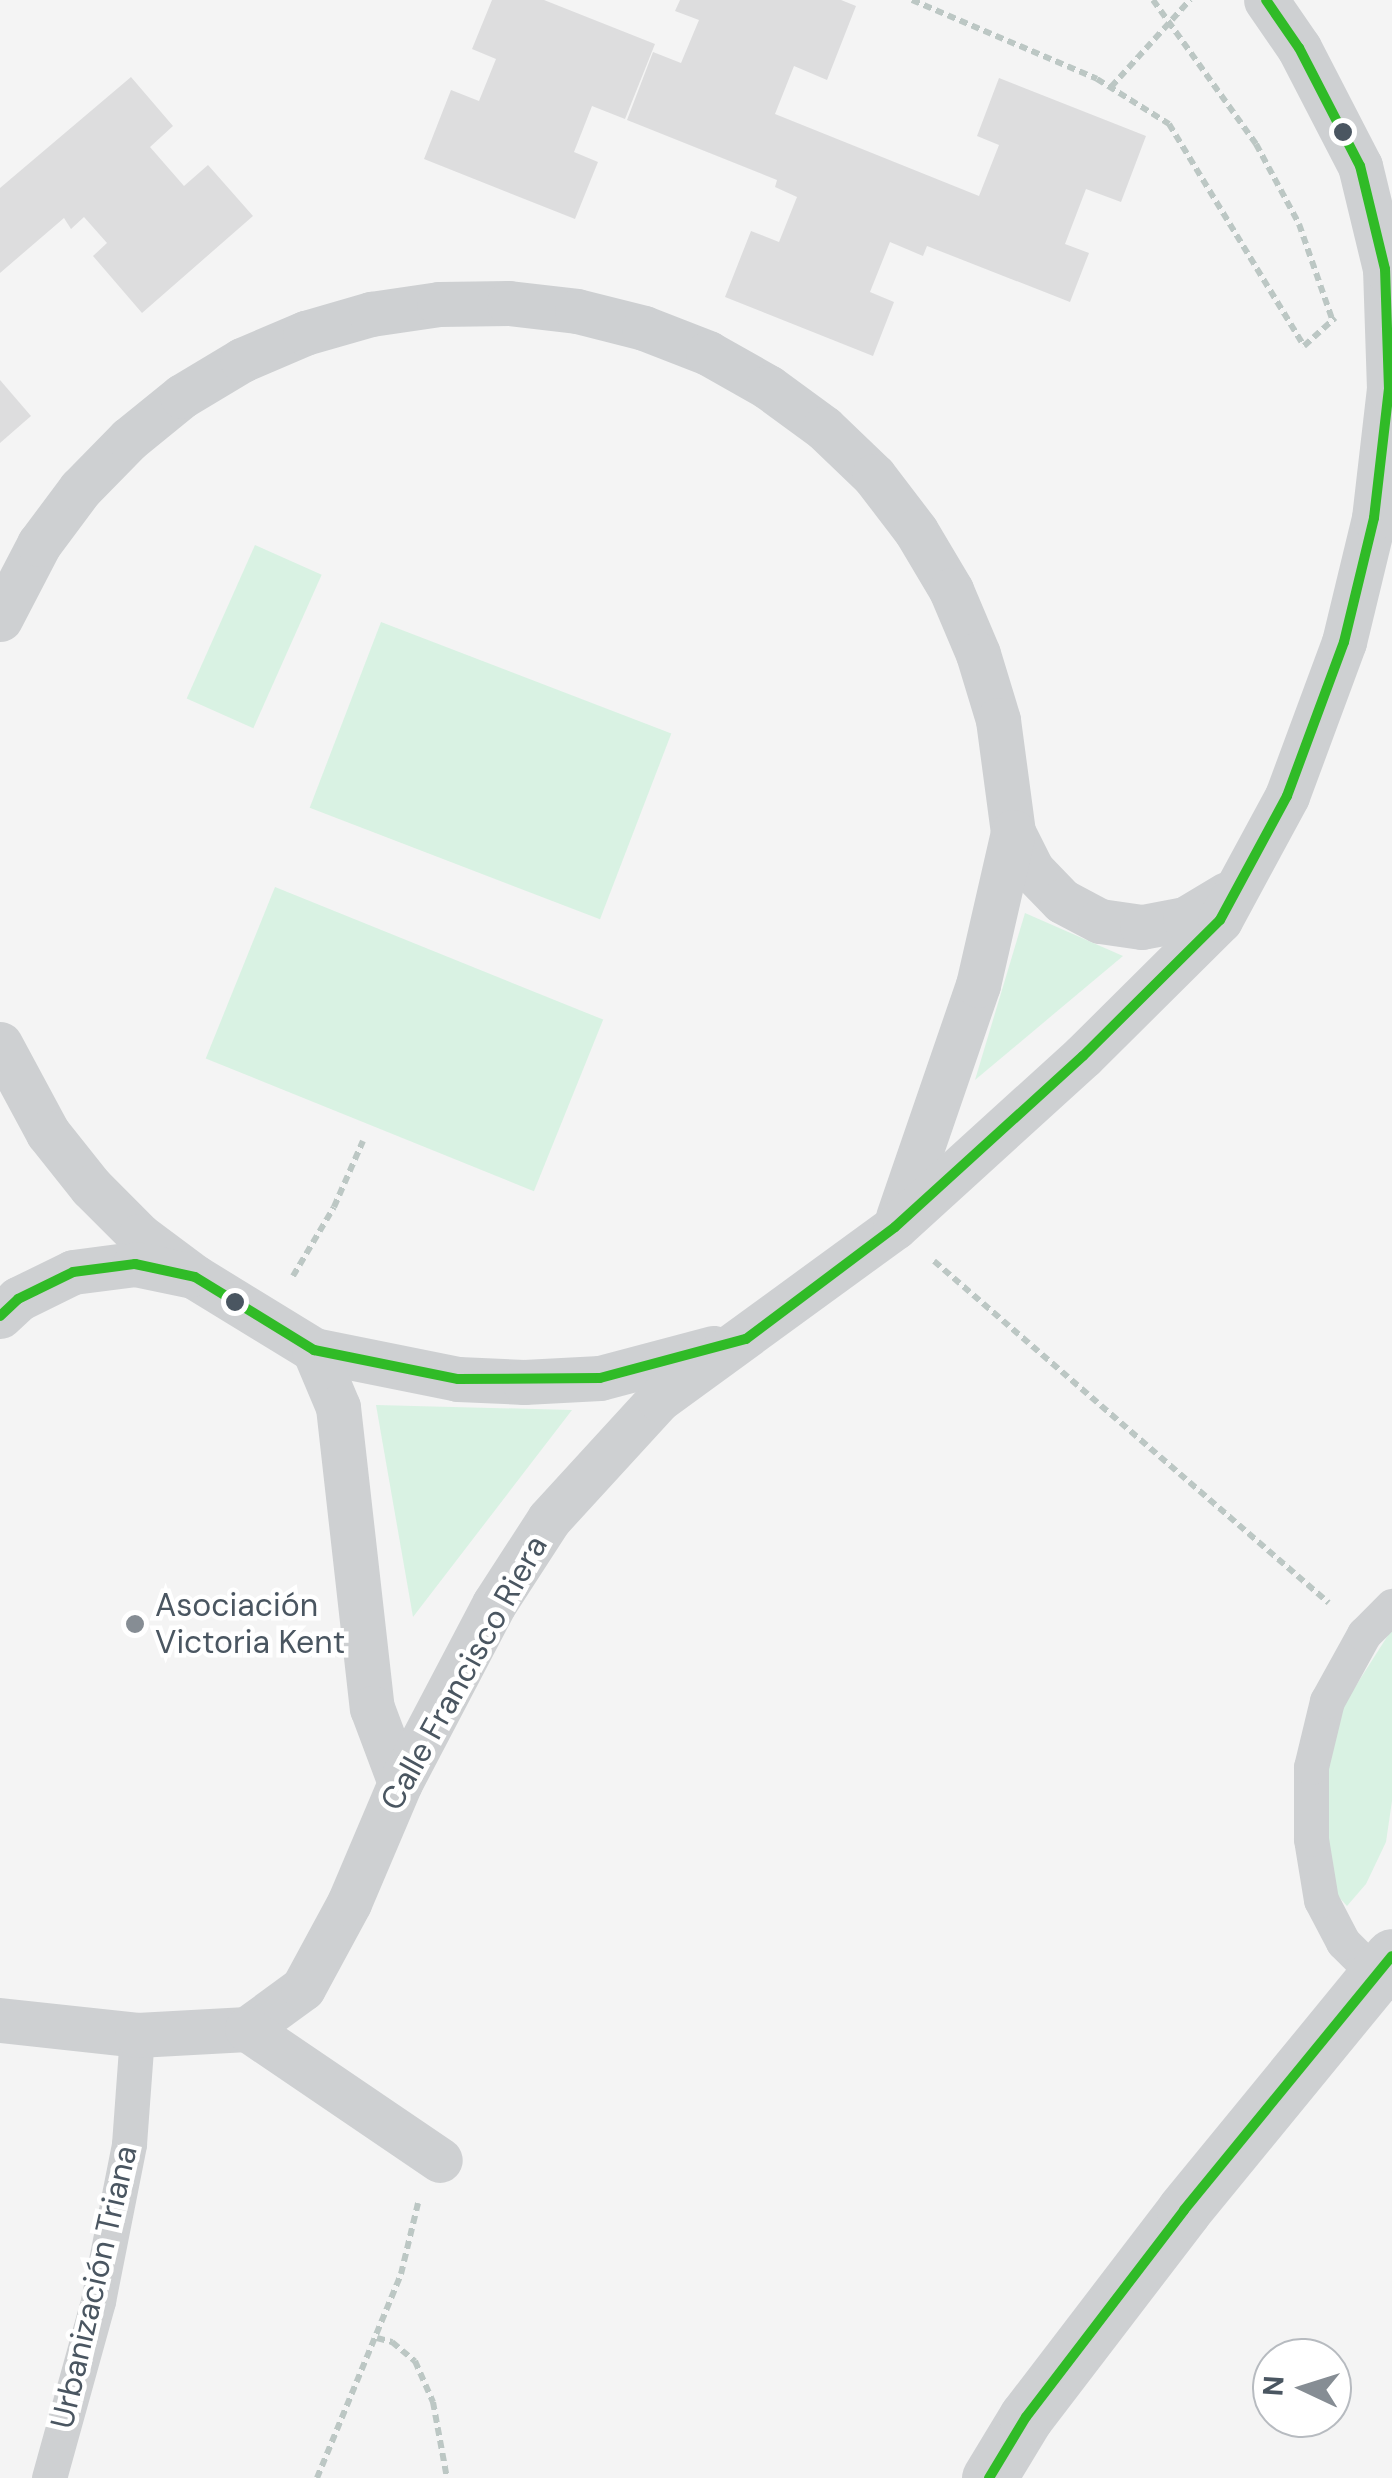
<!DOCTYPE html>
<meta charset="utf-8">
<style>
body{margin:0}
#map{position:relative;width:1392px;height:2478px;overflow:hidden;background:#f4f4f4;font-family:"DM Sans",sans-serif}
div>[style]{position:absolute}
.green>*{inset:0;background:#d9f2e3;transform-origin:0 0}
.building>*{inset:0;background:#ddddde}
.path>*{height:6px;margin-top:-3px;transform-origin:0;background:repeating-linear-gradient(90deg,#bcc7c4 0 8px,transparent 0 13px)}
.pedestrian>*{height:35px;margin:-17.5px;padding:0 17.5px;transform-origin:17.5px;border-radius:17.5px;background:#ced0d2}
.minor>*{height:45px;margin:-22.5px;padding:0 22.5px;transform-origin:22.5px;border-radius:22.5px;background:#ced0d2}
.tertiary>*{height:55px;margin:-27.5px;padding:0 27.5px;transform-origin:27.5px;border-radius:27.5px;background:#ced0d2}
.bus-1>*{height:10px;margin:-5px;padding:0 5px;transform-origin:5px;border-radius:5px;background:#30bb27}
.dots>*{width:28px;height:28px;translate:-50% -50%;box-sizing:border-box;border:5px solid #fff;border-radius:50%}
span{translate:-50% -50%;white-space:nowrap;text-align:center;line-height:1.15;-webkit-text-stroke:9px #fff;paint-order:stroke}
.poi-label{font-size:32px;color:#4a5661}
.left{translate:0 -50%;text-align:left}
.street-label{font-size:32px;color:#4a5661}
.north{position:absolute;left:1252px;top:2338px;width:100px;height:100px;box-sizing:border-box;background:#fff;border:2px solid #b7bbc0;border-radius:50%;rotate:274deg;font-size:28px;font-weight:700;line-height:40px;text-align:center;color:#4a5661}
.north::after{content:'';display:block;margin:auto;width:35px;height:45px;background:#868d94;clip-path:polygon(50% 0,100% 100%,50% 72%,0 100%)}
</style>
<div id="map">
<div class="green">
<i style="left:255px;top:545px;width:73px;height:168px;rotate:24deg"></i>
<i style="left:381px;top:622px;width:311px;height:199px;rotate:21deg"></i>
<i style="left:275px;top:887px;width:354px;height:185px;rotate:22deg"></i>
<i style="clip-path:polygon(1025px 913px,1123px 956px,975px 1080px)"></i>
<i style="clip-path:polygon(376px 1405px,572px 1410px,413px 1617px)"></i>
<i style="clip-path:polygon(1392px 1629px,1392px 1801px,1386px 1842px,1366px 1884px,1347px 1906px,1337px 1895px,1327px 1860px,1327px 1754px,1341px 1709px)"></i>
</div>
<div class="building">
<i style="clip-path:polygon(492px 0,544px 0,655px 44px,625px 119px,592px 106px,574px 152px,598px 162px,575px 219px,424px 159px,451px 90px,479px 101px,496px 59px,472px 49px)"></i>
<i style="clip-path:polygon(680px 0,841px 0,856px 6px,827px 80px,794px 66px,775px 114px,979px 196px,999px 145px,977px 136px,999px 78px,1146px 136px,1121px 202px,1086px 189px,1065px 244px,1089px 253px,1070px 302px,927px 246px,923px 256px,890px 242px,870px 292px,894px 302px,873px 356px,725px 297px,751px 231px,779px 242px,797px 197px,775px 187px,777px 180px,627px 120px,653px 52px,681px 63px,699px 20px,675px 11px)"></i>
<i style="clip-path:polygon(131px 77px,173px 126px,150px 147px,184px 186px,208px 165px,253px 216px,142px 313px,93px 256px,107px 243px,84px 217px,71px 229px,64px 218px,0 273px,0 188px)"></i>
<i style="clip-path:polygon(0 380px,31px 416px,0 443px)"></i>
</div>
<div class="path">
<i style="left:912px;top:0;width:201px;rotate:23.1deg"></i>
<i style="left:1097px;top:79px;width:85px;rotate:32deg"></i>
<i style="left:1169px;top:124px;width:260px;rotate:58.7deg"></i>
<i style="left:1304px;top:346px;width:42px;rotate:-42.1deg"></i>
<i style="left:1153px;top:0;width:177px;rotate:54.4deg"></i>
<i style="left:1256px;top:144px;width:91px;rotate:61.7deg"></i>
<i style="left:1299px;top:224px;width:101px;rotate:70.8deg"></i>
<i style="left:1111px;top:87px;width:118px;rotate:-47.8deg"></i>
<i style="left:934px;top:1261px;width:522px;rotate:40.89deg"></i>
<i style="left:293px;top:1276px;width:80px;rotate:-59.3deg"></i>
<i style="left:334px;top:1207px;width:72px;rotate:-66.3deg"></i>
<i style="left:377px;top:2338px;width:16px;rotate:15deg"></i>
<i style="left:392px;top:2342px;width:30px;rotate:40deg"></i>
<i style="left:415px;top:2361px;width:45px;rotate:66.3deg"></i>
<i style="left:433px;top:2402px;width:77px;rotate:79.6deg"></i>
<i style="left:317px;top:2478px;width:221px;rotate:-67.6deg"></i>
<i style="left:401px;top:2274px;width:73px;rotate:-76.5deg"></i>
</div>
<div class="pedestrian">
<i style="left:1391px;top:1983px;width:16px;rotate:-153deg"></i>
<i style="left:1377px;top:1976px;width:48px;rotate:-135deg"></i>
<i style="left:1343px;top:1942px;width:47px;rotate:-117.6deg"></i>
<i style="left:1321px;top:1900px;width:62px;rotate:-99.3deg"></i>
<i style="left:1311px;top:1839px;width:72px;rotate:-90deg"></i>
<i style="left:1311px;top:1767px;width:68px;rotate:-76.4deg"></i>
<i style="left:1327px;top:1701px;width:77px;rotate:-61.1deg"></i>
<i style="left:1364px;top:1634px;width:40px;rotate:-45deg"></i>
<i style="left:49px;top:2478px;width:184px;rotate:-74.5deg"></i>
<i style="left:98px;top:2301px;width:160px;rotate:-78.8deg"></i>
<i style="left:129px;top:2144px;width:109px;rotate:-85.8deg"></i>
</div>
<div class="minor">
<i style="left:0;top:619px;width:85px;rotate:-62.5deg"></i>
<i style="left:39px;top:544px;width:69px;rotate:-53.3deg"></i>
<i style="left:80px;top:489px;width:70px;rotate:-45.6deg"></i>
<i style="left:129px;top:439px;width:68px;rotate:-39.1deg"></i>
<i style="left:182px;top:396px;width:70px;rotate:-31deg"></i>
<i style="left:242px;top:360px;width:69px;rotate:-23.2deg"></i>
<i style="left:305px;top:333px;width:69px;rotate:-16.1deg"></i>
<i style="left:371px;top:314px;width:69px;rotate:-8.4deg"></i>
<i style="left:439px;top:304px;width:70px;rotate:-0.8deg"></i>
<i style="left:509px;top:303px;width:68px;rotate:6.7deg"></i>
<i style="left:577px;top:311px;width:69px;rotate:14.2deg"></i>
<i style="left:644px;top:328px;width:69px;rotate:21.3deg"></i>
<i style="left:708px;top:353px;width:69px;rotate:29.5deg"></i>
<i style="left:768px;top:387px;width:69px;rotate:36.2deg"></i>
<i style="left:824px;top:428px;width:69px;rotate:43.8deg"></i>
<i style="left:874px;top:476px;width:69px;rotate:52.6deg"></i>
<i style="left:916px;top:531px;width:69px;rotate:59.3deg"></i>
<i style="left:951px;top:590px;width:69px;rotate:67.1deg"></i>
<i style="left:978px;top:654px;width:69px;rotate:73.1deg"></i>
<i style="left:998px;top:720px;width:113px;rotate:82.4deg"></i>
<i style="left:1013px;top:832px;width:42px;rotate:63.4deg"></i>
<i style="left:1032px;top:870px;width:43px;rotate:45.9deg"></i>
<i style="left:1062px;top:901px;width:43px;rotate:27.8deg"></i>
<i style="left:1100px;top:921px;width:42px;rotate:8.1deg"></i>
<i style="left:1142px;top:927px;width:44px;rotate:-10.5deg"></i>
<i style="left:1185px;top:919px;width:49px;rotate:-30.8deg"></i>
<i style="left:0;top:1044px;width:101px;rotate:61.7deg"></i>
<i style="left:48px;top:1133px;width:69px;rotate:51.5deg"></i>
<i style="left:91px;top:1187px;width:69px;rotate:45deg"></i>
<i style="left:140px;top:1236px;width:69px;rotate:36.7deg"></i>
<i style="left:195px;top:1277px;width:140px;rotate:31.5deg"></i>
<i style="left:314px;top:1350px;width:147px;rotate:11.4deg"></i>
<i style="left:458px;top:1379px;width:66px;rotate:2.6deg"></i>
<i style="left:524px;top:1382px;width:76px;rotate:-3deg"></i>
<i style="left:600px;top:1378px;width:117px;rotate:-14.9deg"></i>
<i style="left:898px;top:1217px;width:245px;rotate:-71deg"></i>
<i style="left:978px;top:985px;width:157px;rotate:-77.1deg"></i>
<i style="left:0;top:1316px;width:25px;rotate:-43deg"></i>
<i style="left:18px;top:1299px;width:61px;rotate:-26.1deg"></i>
<i style="left:73px;top:1272px;width:63px;rotate:-7.4deg"></i>
<i style="left:135px;top:1264px;width:54px;rotate:11.7deg"></i>
<i style="left:314px;top:1350px;width:62px;rotate:67.2deg"></i>
<i style="left:338px;top:1407px;width:303px;rotate:83.6deg"></i>
<i style="left:372px;top:1708px;width:80px;rotate:69.5deg"></i>
<i style="left:0;top:2020px;width:138px;rotate:6.2deg"></i>
<i style="left:137px;top:2035px;width:110px;rotate:-3.1deg"></i>
<i style="left:247px;top:2029px;width:69px;rotate:-36.2deg"></i>
<i style="left:303px;top:1988px;width:97px;rotate:-61.6deg"></i>
<i style="left:349px;top:1903px;width:130px;rotate:-67deg"></i>
<i style="left:400px;top:1783px;width:202px;rotate:-62.3deg"></i>
<i style="left:494px;top:1604px;width:101px;rotate:-57.1deg"></i>
<i style="left:549px;top:1519px;width:163px;rotate:-47.5deg"></i>
<i style="left:659px;top:1399px;width:292px;rotate:-36.1deg"></i>
<i style="left:895px;top:1227px;width:254px;rotate:-42.3deg"></i>
<i style="left:1083px;top:1056px;width:193px;rotate:-44.8deg"></i>
<i style="left:1220px;top:920px;width:141px;rotate:-61.6deg"></i>
<i style="left:1287px;top:796px;width:164px;rotate:-69.7deg"></i>
<i style="left:1344px;top:642px;width:128px;rotate:-76.4deg"></i>
<i style="left:1374px;top:518px;width:130px;rotate:-83.4deg"></i>
<i style="left:1389px;top:389px;width:120px;rotate:-91.9deg"></i>
<i style="left:1385px;top:269px;width:106px;rotate:-103.6deg"></i>
<i style="left:1360px;top:166px;width:133px;rotate:-117.3deg"></i>
<i style="left:1299px;top:48px;width:58px;rotate:-124.5deg"></i>
<i style="left:247px;top:2029px;width:233px;rotate:34.2deg"></i>
</div>
<div class="tertiary">
<i style="left:989px;top:2478px;width:71px;rotate:-58.8deg"></i>
<i style="left:1026px;top:2417px;width:260px;rotate:-52.6deg"></i>
<i style="left:1184px;top:2210px;width:328px;rotate:-50.7deg"></i>
</div>
<div class="bus-1">
<i style="left:0;top:1316px;width:25px;rotate:-43deg"></i>
<i style="left:18px;top:1299px;width:61px;rotate:-26.1deg"></i>
<i style="left:73px;top:1272px;width:63px;rotate:-7.4deg"></i>
<i style="left:135px;top:1264px;width:61px;rotate:12.2deg"></i>
<i style="left:195px;top:1277px;width:140px;rotate:31.5deg"></i>
<i style="left:314px;top:1350px;width:147px;rotate:11.4deg"></i>
<i style="left:458px;top:1379px;width:142px;rotate:-0.4deg"></i>
<i style="left:600px;top:1378px;width:151px;rotate:-15deg"></i>
<i style="left:746px;top:1339px;width:186px;rotate:-36.9deg"></i>
<i style="left:895px;top:1227px;width:254px;rotate:-42.3deg"></i>
<i style="left:1083px;top:1056px;width:193px;rotate:-44.8deg"></i>
<i style="left:1220px;top:920px;width:141px;rotate:-61.6deg"></i>
<i style="left:1287px;top:796px;width:164px;rotate:-69.7deg"></i>
<i style="left:1344px;top:642px;width:128px;rotate:-76.4deg"></i>
<i style="left:1374px;top:518px;width:130px;rotate:-83.4deg"></i>
<i style="left:1389px;top:389px;width:120px;rotate:-91.9deg"></i>
<i style="left:1385px;top:269px;width:106px;rotate:-103.6deg"></i>
<i style="left:1360px;top:166px;width:133px;rotate:-117.3deg"></i>
<i style="left:1299px;top:48px;width:58px;rotate:-124.5deg"></i>
<i style="left:989px;top:2478px;width:71px;rotate:-58.8deg"></i>
<i style="left:1026px;top:2417px;width:260px;rotate:-52.6deg"></i>
<i style="left:1184px;top:2210px;width:328px;rotate:-50.7deg"></i>
</div>
<div class="dots">
<i style="left:1343px;top:132px;background:#4a5661"></i>
<i style="left:235px;top:1302px;background:#4a5661"></i>
<i style="left:135px;top:1624px;background:#868d94"></i>
</div>
<div class="poi-label">
<span class="left" style="left:155px;top:1624px">Asociación<br>Victoria Kent</span>
</div>
<div class="street-label">
<span style="left:464px;top:1673px;rotate:-61deg">Calle Francisco Riera</span>
<span style="left:94px;top:2287px;rotate:-77deg">Urbanización Triana</span>
</div>
<div class="north">N</div>
</div>
